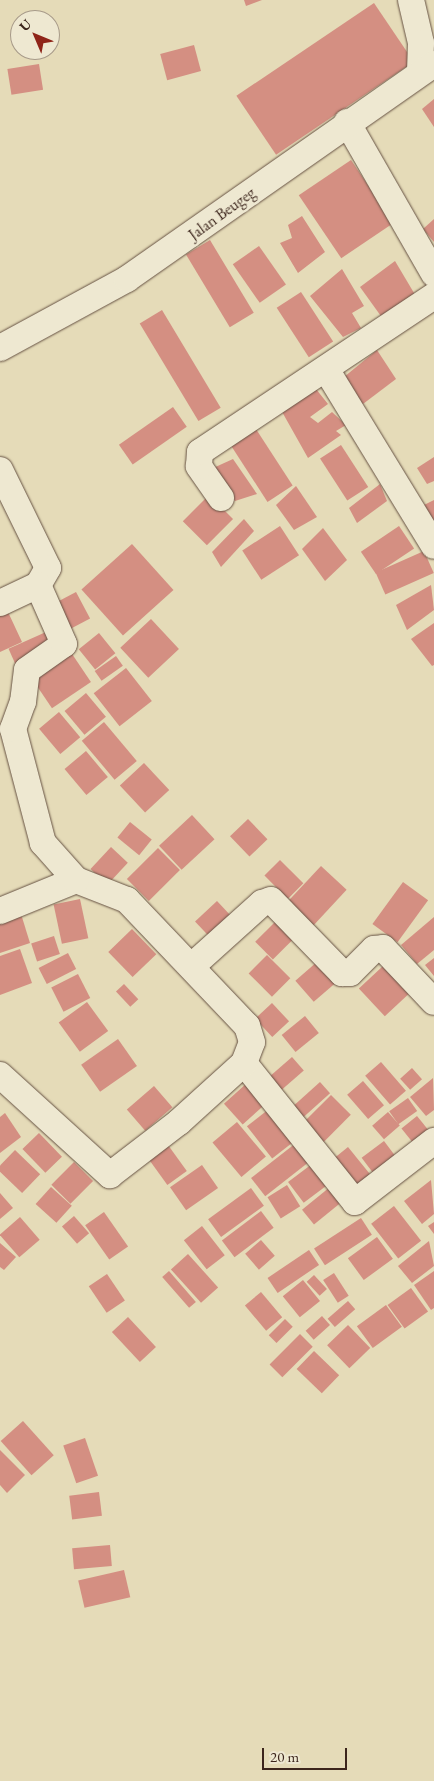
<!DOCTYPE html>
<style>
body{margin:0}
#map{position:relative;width:434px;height:1781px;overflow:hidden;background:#e5dbb8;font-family:"EB Garamond",serif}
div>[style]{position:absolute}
.building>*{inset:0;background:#d48f82;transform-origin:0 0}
.roads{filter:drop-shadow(0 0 1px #665243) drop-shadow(0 0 1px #665243)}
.street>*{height:26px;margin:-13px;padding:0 13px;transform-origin:13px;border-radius:13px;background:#eee8d1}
span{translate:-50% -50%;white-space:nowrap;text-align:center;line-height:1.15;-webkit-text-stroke:5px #eee8d1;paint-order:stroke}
.street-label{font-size:16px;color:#3c251c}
.north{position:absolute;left:10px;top:10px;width:50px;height:50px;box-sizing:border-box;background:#eee8d1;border:1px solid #a79a89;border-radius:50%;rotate:315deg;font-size:14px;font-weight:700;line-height:20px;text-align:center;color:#3c251c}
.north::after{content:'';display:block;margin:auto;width:18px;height:22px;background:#8f2418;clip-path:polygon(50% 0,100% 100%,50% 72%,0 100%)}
.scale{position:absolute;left:262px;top:1748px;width:85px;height:22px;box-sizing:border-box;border:2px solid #3c251c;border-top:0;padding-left:6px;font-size:15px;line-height:18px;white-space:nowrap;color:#3c251c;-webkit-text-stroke:4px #eee8d1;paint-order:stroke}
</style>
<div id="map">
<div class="building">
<i style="clip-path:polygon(244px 0,262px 0,246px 6px)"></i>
<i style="left:374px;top:3px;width:71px;height:166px;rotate:56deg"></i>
<i style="left:194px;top:45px;width:27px;height:35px;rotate:75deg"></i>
<i style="left:39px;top:64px;width:26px;height:32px;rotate:81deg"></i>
<i style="clip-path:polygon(434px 99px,434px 127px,422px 109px)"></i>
<i style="left:351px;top:160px;width:76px;height:63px;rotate:56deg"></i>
<i style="clip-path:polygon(302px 216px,325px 252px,298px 273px,280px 243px,292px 238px,288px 225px)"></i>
<i style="clip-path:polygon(434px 219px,434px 242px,423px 229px)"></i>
<i style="left:210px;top:240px;width:85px;height:28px;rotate:59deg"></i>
<i style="left:259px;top:246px;width:47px;height:32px;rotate:55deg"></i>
<i style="clip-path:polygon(395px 261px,417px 298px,383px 319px,360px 287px)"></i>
<i style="clip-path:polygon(342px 269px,364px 306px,352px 313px,361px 328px,343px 337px,310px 296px)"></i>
<i style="left:301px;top:292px;width:59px;height:29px;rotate:57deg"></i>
<i style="left:162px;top:310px;width:114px;height:26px;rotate:59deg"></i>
<i style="clip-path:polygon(377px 350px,396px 379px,359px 407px,344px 377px)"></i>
<i style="clip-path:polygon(316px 389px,328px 404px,310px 417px,318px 423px,332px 412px,346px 425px,336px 431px,341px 435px,308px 458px,281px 410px)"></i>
<i style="left:173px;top:407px;width:24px;height:66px;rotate:55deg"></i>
<i style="left:254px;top:426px;width:71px;height:30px;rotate:57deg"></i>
<i style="left:341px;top:445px;width:50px;height:25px;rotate:57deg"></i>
<i style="clip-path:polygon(434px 457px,434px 481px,427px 484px,417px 468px)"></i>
<i style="clip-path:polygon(233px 459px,257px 494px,235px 501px,211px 469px)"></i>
<i style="clip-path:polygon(380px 484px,387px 501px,357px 523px,349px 508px)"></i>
<i style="clip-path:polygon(296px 486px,317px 517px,294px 530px,276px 505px)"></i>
<i style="left:209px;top:495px;width:34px;height:37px;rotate:45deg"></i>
<i style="clip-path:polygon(434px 500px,434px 523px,422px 506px)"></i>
<i style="clip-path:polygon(244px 519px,254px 531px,221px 567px,212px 552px)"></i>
<i style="left:280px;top:526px;width:35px;height:45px;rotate:57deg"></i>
<i style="left:399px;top:526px;width:27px;height:46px;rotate:56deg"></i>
<i style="clip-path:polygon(323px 528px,347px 560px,325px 581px,302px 549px)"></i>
<i style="left:132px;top:544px;width:62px;height:68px;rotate:48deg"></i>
<i style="left:424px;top:551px;width:24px;height:53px;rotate:66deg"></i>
<i style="clip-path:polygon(431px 585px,434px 610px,407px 630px,396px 605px)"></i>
<i style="left:76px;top:592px;width:30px;height:29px;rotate:62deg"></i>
<i style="clip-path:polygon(8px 612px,22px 642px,0 652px,0 616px)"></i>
<i style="left:151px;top:619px;width:41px;height:42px;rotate:47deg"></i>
<i style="clip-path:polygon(434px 623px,434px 665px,432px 666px,411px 639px)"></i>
<i style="left:46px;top:632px;width:20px;height:41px;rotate:66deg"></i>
<i style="left:99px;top:633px;width:26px;height:26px;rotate:51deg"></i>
<i style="left:68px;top:648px;width:41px;height:47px;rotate:56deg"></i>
<i style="left:116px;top:656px;width:12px;height:26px;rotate:55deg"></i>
<i style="left:126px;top:668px;width:42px;height:41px;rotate:52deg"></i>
<i style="left:86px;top:693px;width:31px;height:28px;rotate:50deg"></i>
<i style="left:59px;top:712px;width:33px;height:26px;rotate:50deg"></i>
<i style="left:104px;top:722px;width:51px;height:29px;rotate:50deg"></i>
<i style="left:86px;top:751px;width:34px;height:28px;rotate:50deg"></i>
<i style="left:144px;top:763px;width:37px;height:33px;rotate:47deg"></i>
<i style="left:192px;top:815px;width:33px;height:45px;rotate:47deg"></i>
<i style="left:248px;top:819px;width:28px;height:25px;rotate:46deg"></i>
<i style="left:130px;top:822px;width:28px;height:20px;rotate:39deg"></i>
<i style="left:111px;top:847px;width:23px;height:30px;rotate:43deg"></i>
<i style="left:158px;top:848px;width:31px;height:44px;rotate:45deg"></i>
<i style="left:280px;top:860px;width:33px;height:22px;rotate:45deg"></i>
<i style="left:321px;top:866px;width:35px;height:50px;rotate:43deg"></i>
<i style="left:403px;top:882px;width:31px;height:52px;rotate:36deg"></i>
<i style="left:80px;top:899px;width:40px;height:27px;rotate:78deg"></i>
<i style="left:217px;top:901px;width:21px;height:30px;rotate:47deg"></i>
<i style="clip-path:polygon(21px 914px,30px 943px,0 953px,0 921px)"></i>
<i style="clip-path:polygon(434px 917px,434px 950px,417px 964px,401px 945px)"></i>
<i style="left:275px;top:922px;width:25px;height:28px;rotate:45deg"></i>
<i style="left:132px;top:929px;width:35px;height:33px;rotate:46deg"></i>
<i style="left:54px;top:936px;width:19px;height:24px;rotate:72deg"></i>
<i style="clip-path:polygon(20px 949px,32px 983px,0 995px,0 956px)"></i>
<i style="left:68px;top:953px;width:18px;height:33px;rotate:63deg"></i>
<i style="left:267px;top:955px;width:33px;height:26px;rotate:45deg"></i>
<i style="clip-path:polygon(434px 958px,434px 976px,425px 965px)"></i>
<i style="left:318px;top:961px;width:28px;height:30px;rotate:49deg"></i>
<i style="left:383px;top:966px;width:38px;height:33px;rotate:47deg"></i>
<i style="left:78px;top:974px;width:27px;height:30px;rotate:63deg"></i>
<i style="left:124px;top:984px;width:21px;height:11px;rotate:47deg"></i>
<i style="left:87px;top:1002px;width:36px;height:35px;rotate:54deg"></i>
<i style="left:272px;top:1003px;width:25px;height:23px;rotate:47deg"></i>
<i style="left:305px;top:1016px;width:22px;height:30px;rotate:51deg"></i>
<i style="left:118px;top:1039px;width:33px;height:45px;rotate:55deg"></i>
<i style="left:292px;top:1057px;width:18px;height:38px;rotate:49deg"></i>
<i style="left:381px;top:1062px;width:38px;height:21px;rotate:49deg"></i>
<i style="left:412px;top:1068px;width:15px;height:16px;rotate:48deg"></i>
<i style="clip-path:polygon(433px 1078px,434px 1110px,426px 1116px,410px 1097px)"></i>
<i style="left:363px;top:1081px;width:32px;height:21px;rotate:49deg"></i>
<i style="left:320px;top:1082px;width:15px;height:43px;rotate:48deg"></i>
<i style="left:247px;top:1083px;width:28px;height:31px;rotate:48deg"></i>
<i style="left:154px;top:1086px;width:28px;height:36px;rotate:49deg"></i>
<i style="left:331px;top:1095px;width:28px;height:39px;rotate:45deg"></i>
<i style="left:408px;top:1098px;width:16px;height:23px;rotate:55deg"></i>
<i style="left:269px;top:1109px;width:41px;height:28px;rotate:52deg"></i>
<i style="left:388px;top:1112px;width:18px;height:21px;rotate:49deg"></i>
<i style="clip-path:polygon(5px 1113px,21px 1137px,0 1153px,0 1117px)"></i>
<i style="left:417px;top:1116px;width:27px;height:20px;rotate:51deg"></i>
<i style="left:237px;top:1122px;width:45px;height:32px;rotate:50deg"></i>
<i style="left:39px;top:1133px;width:33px;height:23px;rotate:46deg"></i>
<i style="left:384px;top:1141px;width:30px;height:28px;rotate:53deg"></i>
<i style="left:296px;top:1143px;width:23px;height:57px;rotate:52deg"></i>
<i style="left:168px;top:1145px;width:32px;height:24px;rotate:54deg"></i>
<i style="left:348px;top:1147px;width:45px;height:25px;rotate:51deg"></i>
<i style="left:15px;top:1150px;width:35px;height:26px;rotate:44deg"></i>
<i style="left:316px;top:1161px;width:26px;height:35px;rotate:53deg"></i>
<i style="left:74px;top:1162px;width:27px;height:32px;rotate:45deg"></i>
<i style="left:202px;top:1165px;width:28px;height:39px;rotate:55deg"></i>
<i style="clip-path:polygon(431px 1180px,434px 1214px,422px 1224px,404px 1201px)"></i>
<i style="left:287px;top:1185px;width:25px;height:23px;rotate:58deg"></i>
<i style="left:51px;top:1187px;width:28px;height:23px;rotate:42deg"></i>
<i style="left:330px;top:1187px;width:19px;height:36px;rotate:51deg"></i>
<i style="left:251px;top:1188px;width:22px;height:53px;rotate:54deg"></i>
<i style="clip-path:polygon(0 1193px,13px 1208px,0 1219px)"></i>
<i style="left:394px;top:1206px;width:44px;height:29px;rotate:52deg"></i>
<i style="left:261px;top:1211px;width:21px;height:49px;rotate:53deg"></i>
<i style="left:104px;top:1212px;width:42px;height:23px;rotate:55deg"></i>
<i style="left:74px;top:1216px;width:23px;height:16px;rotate:49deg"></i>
<i style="left:20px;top:1217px;width:30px;height:27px;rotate:49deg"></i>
<i style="left:361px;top:1218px;width:20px;height:56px;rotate:57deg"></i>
<i style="clip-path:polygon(434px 1222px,434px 1234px,428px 1226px)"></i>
<i style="left:202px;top:1226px;width:37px;height:23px;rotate:52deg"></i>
<i style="left:377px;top:1237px;width:27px;height:36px;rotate:54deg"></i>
<i style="left:261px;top:1240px;width:21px;height:21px;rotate:49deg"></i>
<i style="clip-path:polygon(429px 1241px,434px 1266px,412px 1283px,398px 1266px)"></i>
<i style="clip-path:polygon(0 1243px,16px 1257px,4px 1270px,0 1267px)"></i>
<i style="left:309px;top:1250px;width:18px;height:50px;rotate:56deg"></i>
<i style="left:188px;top:1254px;width:45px;height:23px;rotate:48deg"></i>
<i style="left:169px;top:1271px;width:41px;height:9px;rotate:49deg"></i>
<i style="clip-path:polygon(434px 1271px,434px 1308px,431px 1310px,414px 1285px)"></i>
<i style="left:334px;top:1273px;width:27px;height:13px;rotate:57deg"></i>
<i style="left:107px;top:1274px;width:32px;height:22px;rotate:56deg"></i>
<i style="left:314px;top:1275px;width:19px;height:10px;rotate:47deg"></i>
<i style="left:303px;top:1280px;width:27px;height:26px;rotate:51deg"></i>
<i style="left:411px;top:1288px;width:29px;height:29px;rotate:54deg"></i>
<i style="left:261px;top:1292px;width:33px;height:21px;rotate:50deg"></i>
<i style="left:348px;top:1301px;width:11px;height:27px;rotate:49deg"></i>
<i style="left:386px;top:1305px;width:27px;height:36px;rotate:54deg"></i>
<i style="left:322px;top:1316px;width:12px;height:22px;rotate:48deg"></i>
<i style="left:128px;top:1317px;width:41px;height:22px;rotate:47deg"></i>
<i style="left:285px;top:1319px;width:11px;height:23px;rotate:45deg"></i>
<i style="left:348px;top:1325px;width:32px;height:29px;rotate:46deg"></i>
<i style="left:300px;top:1334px;width:18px;height:43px;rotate:45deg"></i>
<i style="left:314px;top:1351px;width:35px;height:25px;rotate:44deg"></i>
<i style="left:23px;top:1421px;width:46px;height:30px;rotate:48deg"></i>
<i style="left:85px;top:1438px;width:40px;height:23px;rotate:71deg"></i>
<i style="clip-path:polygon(0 1450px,25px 1475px,7px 1493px,0 1485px)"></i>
<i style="left:99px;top:1492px;width:24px;height:30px;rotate:83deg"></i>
<i style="left:110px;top:1545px;width:21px;height:38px;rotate:85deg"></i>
<i style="left:124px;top:1570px;width:28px;height:47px;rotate:77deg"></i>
</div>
<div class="roads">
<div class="street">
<i style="left:411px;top:0;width:44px;rotate:76.9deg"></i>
<i style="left:421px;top:43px;width:29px;rotate:92deg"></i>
<i style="left:347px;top:122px;width:175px;rotate:60.2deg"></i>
<i style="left:0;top:348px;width:145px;rotate:-28.5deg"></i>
<i style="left:127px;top:279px;width:375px;rotate:-35deg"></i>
<i style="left:326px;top:369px;width:207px;rotate:58.6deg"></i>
<i style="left:0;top:470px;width:109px;rotate:63.9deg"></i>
<i style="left:48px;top:568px;width:20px;rotate:120deg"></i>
<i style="left:38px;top:585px;width:42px;rotate:154.7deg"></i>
<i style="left:221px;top:498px;width:39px;rotate:-125deg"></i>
<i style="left:199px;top:466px;width:14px;rotate:-86deg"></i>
<i style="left:200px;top:452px;width:281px;rotate:-33.7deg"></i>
<i style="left:0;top:911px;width:82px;rotate:-22.2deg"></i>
<i style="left:192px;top:966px;width:94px;rotate:-42deg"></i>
<i style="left:262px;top:903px;width:9px;rotate:-18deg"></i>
<i style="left:271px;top:900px;width:102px;rotate:45.8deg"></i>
<i style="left:342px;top:973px;width:8px"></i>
<i style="left:350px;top:973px;width:34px;rotate:-45deg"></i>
<i style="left:374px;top:949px;width:9px;rotate:-6deg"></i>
<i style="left:383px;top:948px;width:74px;rotate:46.6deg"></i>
<i style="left:244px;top:1063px;width:178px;rotate:51.4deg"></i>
<i style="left:355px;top:1202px;width:100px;rotate:-37.7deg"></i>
<i style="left:0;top:1075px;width:149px;rotate:42.3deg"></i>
<i style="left:110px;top:1175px;width:87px;rotate:-37.5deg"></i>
<i style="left:179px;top:1122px;width:88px;rotate:-42.2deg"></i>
<i style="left:244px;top:1063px;width:22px;rotate:-69deg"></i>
<i style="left:252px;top:1042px;width:17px;rotate:-107deg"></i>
<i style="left:247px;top:1026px;width:174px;rotate:-133.6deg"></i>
<i style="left:127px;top:900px;width:55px;rotate:-158.6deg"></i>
<i style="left:76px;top:880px;width:50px;rotate:-131.7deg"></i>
<i style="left:43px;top:843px;width:118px;rotate:-104.7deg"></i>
<i style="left:13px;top:729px;width:29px;rotate:-70deg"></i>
<i style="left:23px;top:702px;width:32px;rotate:-83deg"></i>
<i style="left:27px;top:670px;width:45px;rotate:-35.1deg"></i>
<i style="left:64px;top:644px;width:64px;rotate:-113.8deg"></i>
</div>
</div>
<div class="street-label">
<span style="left:222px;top:214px;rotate:-36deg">Jalan Beugeg</span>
</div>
<div class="north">U</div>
<div class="scale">20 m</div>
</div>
